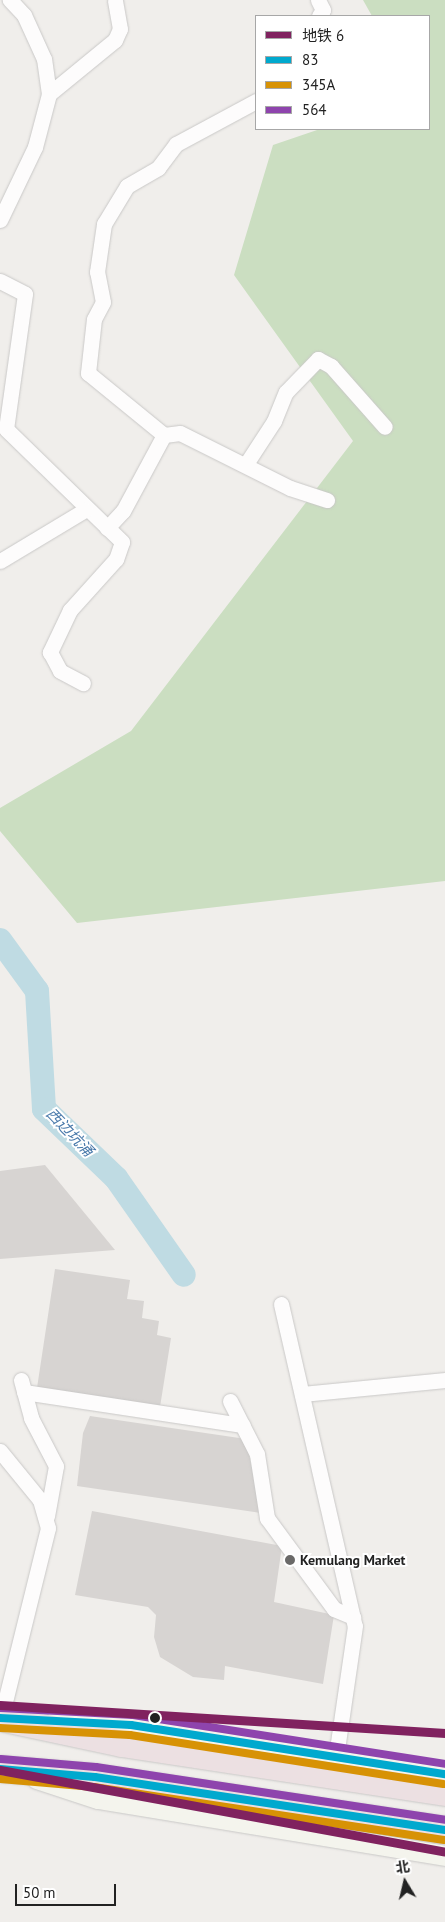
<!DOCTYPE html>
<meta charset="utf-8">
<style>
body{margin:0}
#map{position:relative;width:445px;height:1922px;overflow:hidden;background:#f0eeeb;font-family:"PT Sans","Noto Sans SC",sans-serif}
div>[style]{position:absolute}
.forest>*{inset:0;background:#cbdec1}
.river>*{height:24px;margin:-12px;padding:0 12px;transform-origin:12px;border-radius:12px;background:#bfdbe3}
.building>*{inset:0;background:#d7d4d2}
.roads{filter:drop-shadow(0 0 1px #c9c8c7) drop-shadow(0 0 1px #c9c8c7)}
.street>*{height:15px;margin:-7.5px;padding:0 7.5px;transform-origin:7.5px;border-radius:7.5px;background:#fdfcfc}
.secondary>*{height:20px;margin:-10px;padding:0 10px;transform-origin:10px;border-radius:10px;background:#f4f4ed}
.highway>*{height:26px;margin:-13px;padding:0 13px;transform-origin:13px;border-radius:13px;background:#ece0e2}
.bus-1>*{height:8px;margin:-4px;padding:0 4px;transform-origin:4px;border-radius:4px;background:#00a9ce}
.bus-2>*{height:8px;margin:-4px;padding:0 4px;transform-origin:4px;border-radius:4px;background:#d79205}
.bus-3>*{height:8px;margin:-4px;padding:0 4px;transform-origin:4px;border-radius:4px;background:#8e44ad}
.metro-1>*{height:9px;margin:-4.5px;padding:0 4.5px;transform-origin:4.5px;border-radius:4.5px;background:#80225f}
.dots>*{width:14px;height:14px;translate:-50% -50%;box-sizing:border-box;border:2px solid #fff;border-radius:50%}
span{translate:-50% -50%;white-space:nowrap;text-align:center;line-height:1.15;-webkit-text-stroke:4px #fff;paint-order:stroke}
.poi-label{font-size:14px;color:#222;font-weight:700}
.left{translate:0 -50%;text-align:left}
.water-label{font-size:15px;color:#4a7aab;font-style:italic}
.legend{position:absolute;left:255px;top:15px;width:175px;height:115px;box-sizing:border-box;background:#fff;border:1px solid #a7a7a7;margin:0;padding:6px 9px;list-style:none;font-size:15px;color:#222}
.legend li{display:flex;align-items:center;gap:10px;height:25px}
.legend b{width:25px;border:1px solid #a7a7a7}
.north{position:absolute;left:380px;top:1857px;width:50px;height:50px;-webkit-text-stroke:4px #fff;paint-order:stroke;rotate:351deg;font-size:14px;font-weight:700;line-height:20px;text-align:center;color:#222}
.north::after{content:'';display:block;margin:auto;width:18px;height:22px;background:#222;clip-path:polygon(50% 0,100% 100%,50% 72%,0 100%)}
.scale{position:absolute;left:15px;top:1884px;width:101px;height:22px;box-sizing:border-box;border:2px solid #222;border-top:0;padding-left:6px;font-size:15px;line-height:18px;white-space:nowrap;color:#222;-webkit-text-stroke:4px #fff;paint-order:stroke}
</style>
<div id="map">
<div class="forest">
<i style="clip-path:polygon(363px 0,445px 0,445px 881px,77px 923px,0 831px,0 808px,131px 731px,353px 441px,234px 275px,273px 145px,320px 129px,429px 129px,429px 16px,372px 16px)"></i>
</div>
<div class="river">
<i style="left:0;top:940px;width:63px;rotate:54deg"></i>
<i style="left:37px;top:991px;width:118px;rotate:86.6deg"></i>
<i style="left:44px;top:1109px;width:100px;rotate:43.8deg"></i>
<i style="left:116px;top:1178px;width:118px;rotate:55deg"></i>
</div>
<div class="building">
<i style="clip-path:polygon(45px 1165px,115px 1250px,0 1259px,0 1171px)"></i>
<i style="clip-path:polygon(55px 1269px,130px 1280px,127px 1299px,144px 1301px,142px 1318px,159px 1321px,157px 1335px,171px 1338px,160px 1407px,37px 1388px)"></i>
<i style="clip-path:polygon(90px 1416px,246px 1439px,261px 1513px,77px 1486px,83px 1433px)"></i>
<i style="clip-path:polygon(92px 1511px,282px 1546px,274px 1602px,334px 1615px,323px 1684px,225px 1666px,224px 1680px,193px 1677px,160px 1657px,154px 1637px,156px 1615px,148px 1607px,75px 1595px)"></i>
</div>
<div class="roads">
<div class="street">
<i style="left:318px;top:0;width:11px;rotate:63deg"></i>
<i style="left:323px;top:10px;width:7px;rotate:124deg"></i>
<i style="left:49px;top:94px;width:85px;rotate:-39.3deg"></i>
<i style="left:115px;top:40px;width:12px;rotate:-66deg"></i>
<i style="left:120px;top:29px;width:29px;rotate:-100deg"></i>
<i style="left:0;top:220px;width:81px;rotate:-64.4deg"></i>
<i style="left:35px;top:147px;width:55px;rotate:-75.2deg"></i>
<i style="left:49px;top:94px;width:35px;rotate:-98deg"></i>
<i style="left:44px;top:59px;width:48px;rotate:-114.4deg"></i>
<i style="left:24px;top:15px;width:21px;rotate:-133deg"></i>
<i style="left:0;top:281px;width:28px;rotate:27deg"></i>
<i style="left:25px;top:294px;width:136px;rotate:98deg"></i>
<i style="left:6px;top:429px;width:162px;rotate:44.2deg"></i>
<i style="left:122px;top:542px;width:18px;rotate:109deg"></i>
<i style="left:116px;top:559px;width:69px;rotate:132deg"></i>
<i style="left:70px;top:610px;width:47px;rotate:115.5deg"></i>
<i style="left:50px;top:652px;width:21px;rotate:62deg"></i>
<i style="left:60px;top:671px;width:26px;rotate:28deg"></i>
<i style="left:164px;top:435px;width:98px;rotate:-140.8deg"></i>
<i style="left:88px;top:373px;width:54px;rotate:-83.7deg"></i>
<i style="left:94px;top:319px;width:19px;rotate:-62deg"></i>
<i style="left:103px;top:302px;width:31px;rotate:-101deg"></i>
<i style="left:97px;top:272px;width:49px;rotate:-81.7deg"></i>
<i style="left:104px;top:224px;width:44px;rotate:-58.8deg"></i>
<i style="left:127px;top:186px;width:36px;rotate:-30deg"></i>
<i style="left:158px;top:168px;width:30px;rotate:-53deg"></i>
<i style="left:176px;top:144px;width:91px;rotate:-28.3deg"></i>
<i style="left:164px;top:435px;width:16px;rotate:-7deg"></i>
<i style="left:180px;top:433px;width:123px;rotate:26.6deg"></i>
<i style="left:290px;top:488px;width:39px;rotate:18deg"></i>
<i style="left:246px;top:464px;width:51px;rotate:-56.9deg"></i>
<i style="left:274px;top:421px;width:31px;rotate:-68deg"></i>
<i style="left:286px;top:392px;width:46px;rotate:-45.9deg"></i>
<i style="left:318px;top:359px;width:15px;rotate:28deg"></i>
<i style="left:331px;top:366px;width:81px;rotate:48.5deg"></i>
<i style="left:107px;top:528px;width:23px;rotate:-47deg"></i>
<i style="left:123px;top:511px;width:86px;rotate:-61.7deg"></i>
<i style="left:0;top:561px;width:99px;rotate:-31deg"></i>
<i style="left:281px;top:1304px;width:330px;rotate:77.1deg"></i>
<i style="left:355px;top:1626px;width:131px;rotate:98.3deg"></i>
<i style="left:21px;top:1380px;width:39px;rotate:75deg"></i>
<i style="left:31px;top:1418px;width:54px;rotate:62.5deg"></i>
<i style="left:56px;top:1466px;width:51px;rotate:100.2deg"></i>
<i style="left:24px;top:1392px;width:221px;rotate:8.6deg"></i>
<i style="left:302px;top:1394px;width:144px;rotate:-5.6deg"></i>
<i style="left:230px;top:1401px;width:59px;rotate:63deg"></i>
<i style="left:257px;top:1454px;width:65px;rotate:81.1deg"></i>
<i style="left:267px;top:1518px;width:113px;rotate:53.6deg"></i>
<i style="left:334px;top:1609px;width:21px;rotate:23deg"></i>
<i style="left:0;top:1451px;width:63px;rotate:50.8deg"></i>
<i style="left:40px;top:1500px;width:29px;rotate:74deg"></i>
<i style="left:48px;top:1528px;width:196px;rotate:103.9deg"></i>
</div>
<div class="secondary">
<i style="left:56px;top:1721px;width:75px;rotate:3.1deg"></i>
<i style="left:131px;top:1725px;width:318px;rotate:8.9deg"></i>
<i style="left:37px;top:1779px;width:64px;rotate:18.2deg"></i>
<i style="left:98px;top:1799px;width:352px;rotate:9.3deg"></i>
</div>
<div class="highway">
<i style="left:0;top:1718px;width:125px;rotate:12deg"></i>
<i style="left:122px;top:1744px;width:327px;rotate:8.6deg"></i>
<i style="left:0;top:1769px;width:95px;rotate:4.8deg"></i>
<i style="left:95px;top:1777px;width:354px;rotate:8.6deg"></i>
</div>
</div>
<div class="bus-1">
<i style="left:0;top:1718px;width:131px;rotate:3.1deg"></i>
<i style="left:131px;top:1725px;width:318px;rotate:8.9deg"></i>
<i style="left:0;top:1769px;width:95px;rotate:4.8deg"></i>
<i style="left:95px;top:1777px;width:354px;rotate:8.6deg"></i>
</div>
<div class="bus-2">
<i style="left:0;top:1728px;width:130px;rotate:3.1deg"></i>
<i style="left:130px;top:1735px;width:317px;rotate:8.9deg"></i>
<i style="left:0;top:1779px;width:94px;rotate:4.9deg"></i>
<i style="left:94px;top:1787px;width:354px;rotate:8.6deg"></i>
</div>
<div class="bus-3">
<i style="left:1px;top:1708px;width:132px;rotate:3deg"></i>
<i style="left:133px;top:1715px;width:316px;rotate:8.9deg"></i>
<i style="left:1px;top:1759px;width:95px;rotate:4.8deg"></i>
<i style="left:96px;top:1767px;width:353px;rotate:8.6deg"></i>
</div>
<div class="metro-1">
<i style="left:0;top:1705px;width:446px;rotate:3.6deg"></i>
<i style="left:0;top:1770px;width:452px;rotate:10.4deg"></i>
</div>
<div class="dots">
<i style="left:290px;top:1560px;background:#6a6968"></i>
<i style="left:155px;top:1718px;background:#222"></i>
</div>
<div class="poi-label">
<span class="left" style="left:300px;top:1560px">Kemulang Market</span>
</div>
<div class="water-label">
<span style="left:70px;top:1132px;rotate:46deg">西边坑涌</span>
</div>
<ul class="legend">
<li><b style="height:6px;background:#80225f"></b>地铁 6</li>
<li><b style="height:6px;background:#00a9ce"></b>83</li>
<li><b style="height:6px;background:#d79205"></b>345A</li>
<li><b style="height:6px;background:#8e44ad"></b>564</li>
</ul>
<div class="north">北</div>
<div class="scale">50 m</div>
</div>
